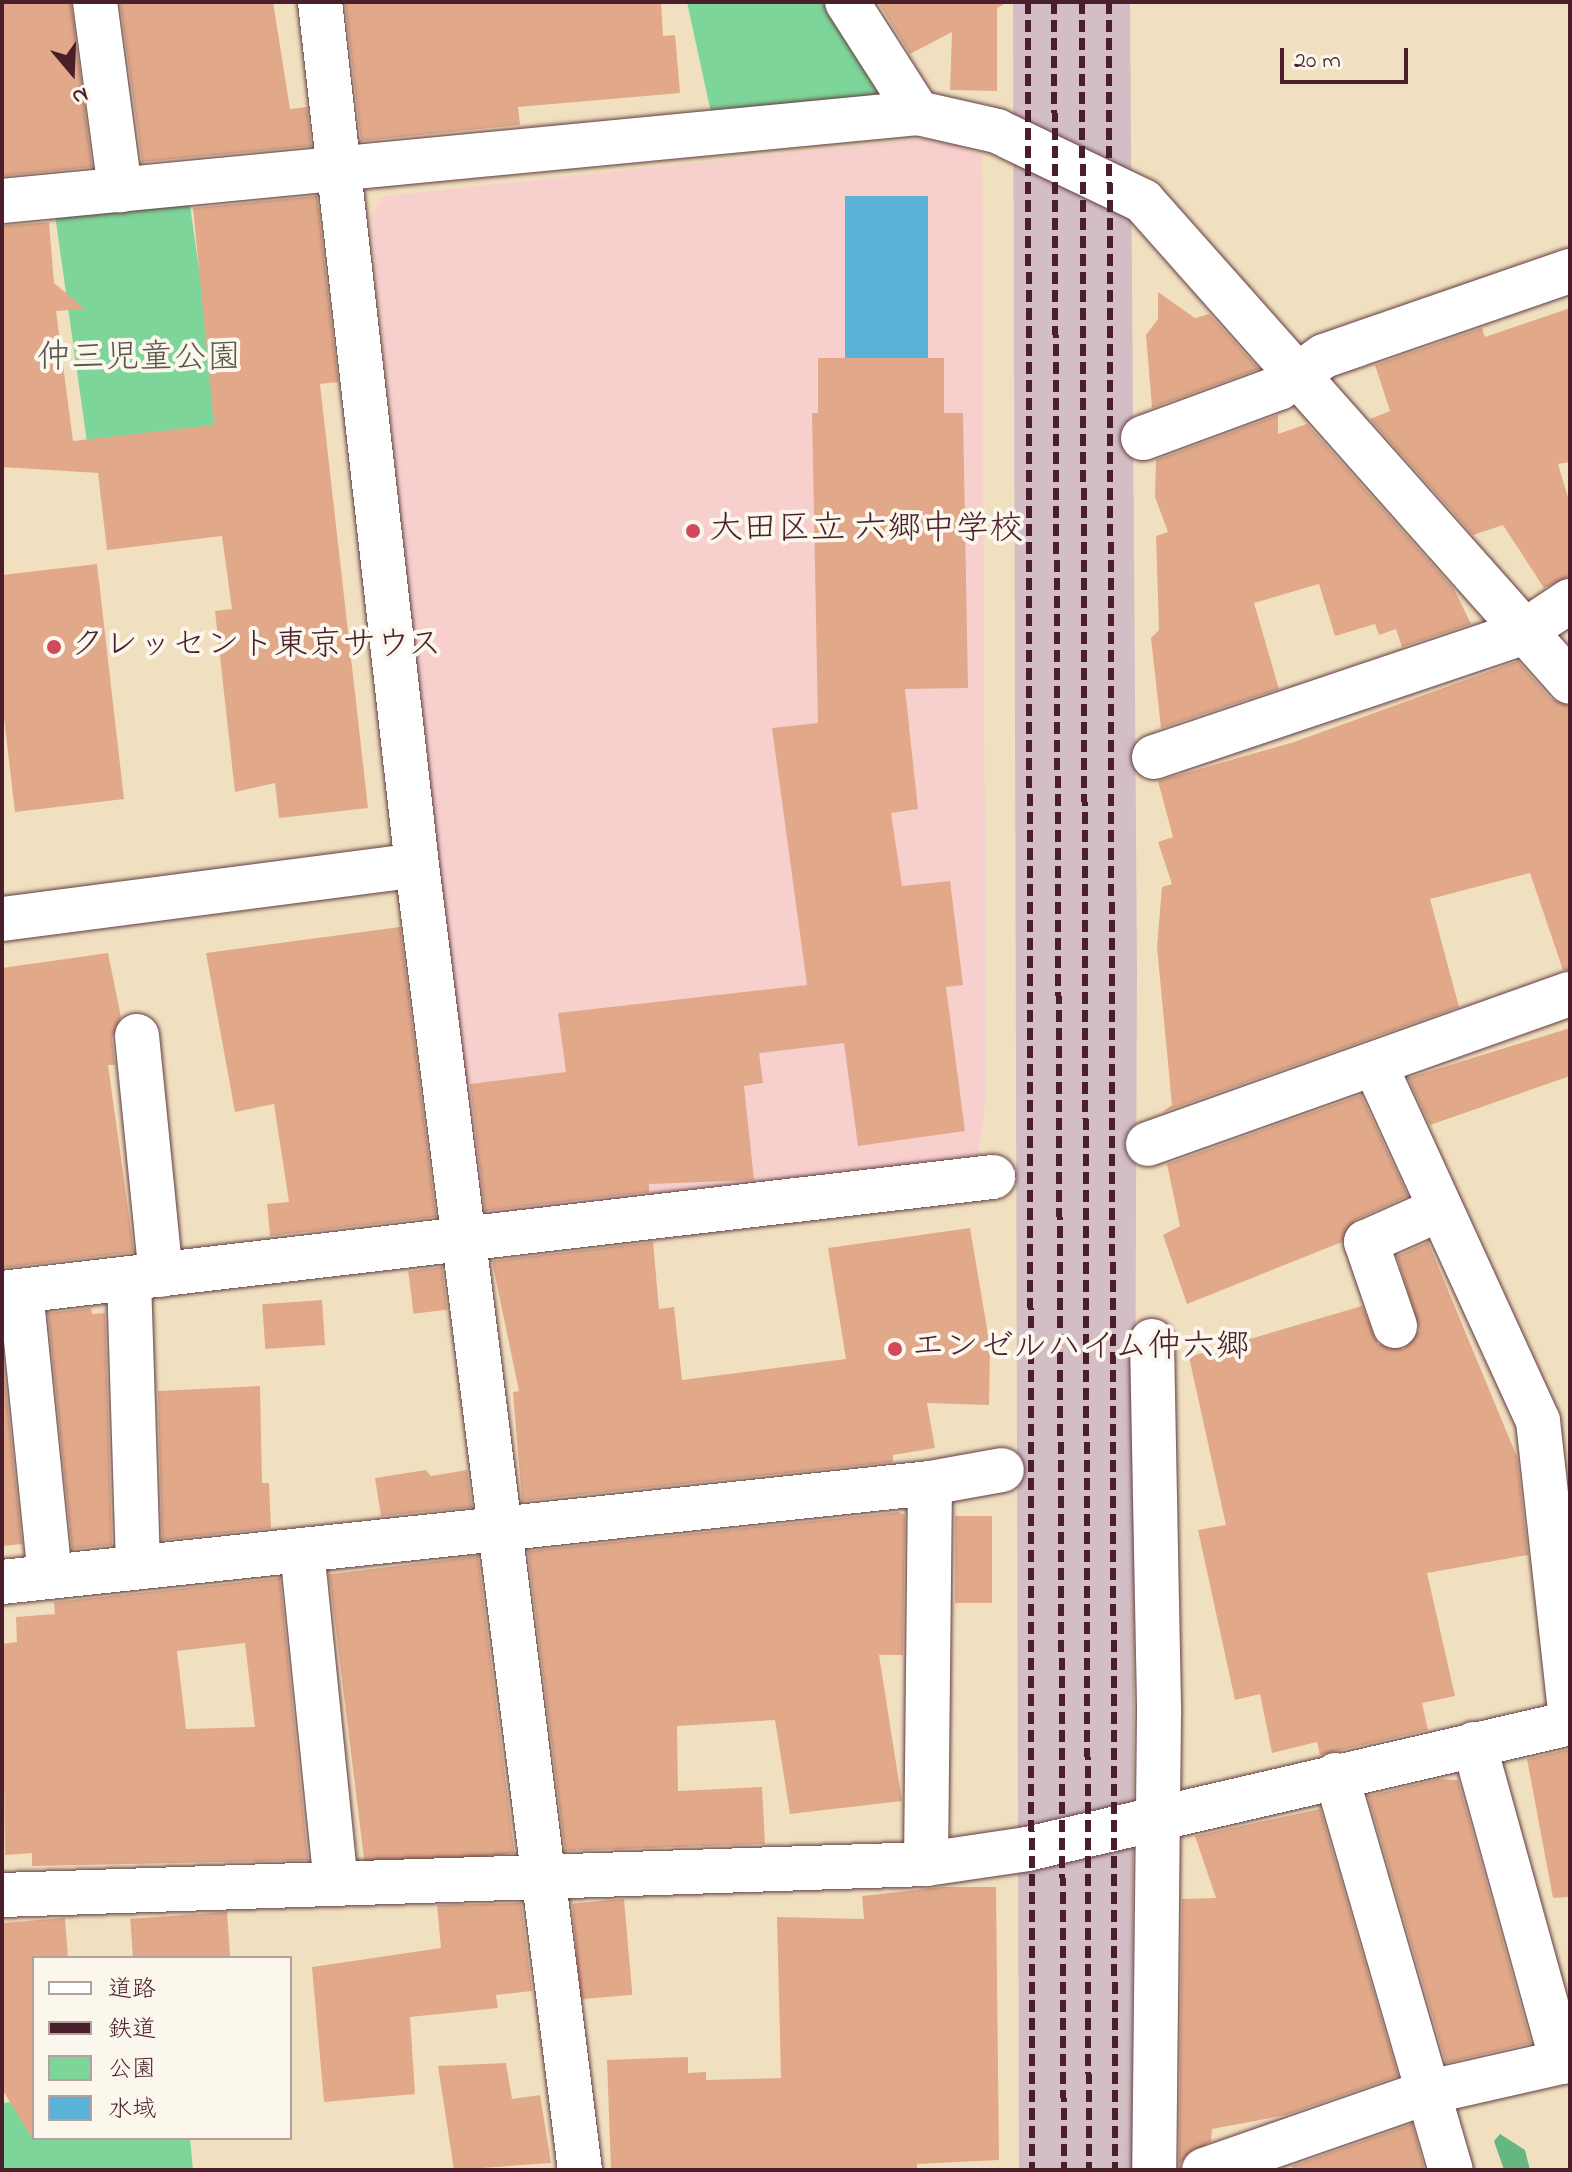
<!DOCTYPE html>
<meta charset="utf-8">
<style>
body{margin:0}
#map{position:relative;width:1572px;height:2172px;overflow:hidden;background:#f1e0c0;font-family:"Indie Flower","Klee One",sans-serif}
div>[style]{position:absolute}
.built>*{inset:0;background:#f7d0ce}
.industrial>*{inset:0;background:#d2bec4}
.green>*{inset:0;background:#7ed599;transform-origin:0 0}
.forest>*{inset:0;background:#66b681}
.water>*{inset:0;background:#5ab3d7;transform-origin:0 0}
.building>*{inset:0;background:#e1a98a;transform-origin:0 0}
.roads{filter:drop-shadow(0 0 2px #633c41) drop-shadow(0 0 2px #633c41)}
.minor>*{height:44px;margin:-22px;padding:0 22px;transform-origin:22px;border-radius:22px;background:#fff}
.rail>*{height:6px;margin-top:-3px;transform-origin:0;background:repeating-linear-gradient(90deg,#4a1f2b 0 12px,transparent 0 18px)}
.dots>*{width:22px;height:22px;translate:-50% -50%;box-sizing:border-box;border:4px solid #fbf7ec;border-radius:50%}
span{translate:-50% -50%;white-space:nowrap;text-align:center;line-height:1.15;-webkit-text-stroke:8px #fbf7ec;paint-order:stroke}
.park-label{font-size:34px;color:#5a564c}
.poi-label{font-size:34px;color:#4a1f2b}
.left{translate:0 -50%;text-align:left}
.frame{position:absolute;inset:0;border:4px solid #4a1f2b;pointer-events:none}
.legend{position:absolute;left:32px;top:1956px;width:260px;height:184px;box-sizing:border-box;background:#fbf7ec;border:2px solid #b4a19f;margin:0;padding:10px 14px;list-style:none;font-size:24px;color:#4a1f2b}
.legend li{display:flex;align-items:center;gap:16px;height:40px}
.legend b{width:40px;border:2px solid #b4a19f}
.north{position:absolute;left:32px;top:32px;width:80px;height:80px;-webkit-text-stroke:6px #fbf7ec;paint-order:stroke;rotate:161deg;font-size:22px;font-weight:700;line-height:32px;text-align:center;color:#4a1f2b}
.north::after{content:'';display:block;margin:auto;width:28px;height:36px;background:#4a1f2b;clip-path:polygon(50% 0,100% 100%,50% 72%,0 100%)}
.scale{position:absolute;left:1280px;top:48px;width:128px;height:36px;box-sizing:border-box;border:4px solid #4a1f2b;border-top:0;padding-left:10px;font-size:24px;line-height:28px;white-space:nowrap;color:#4a1f2b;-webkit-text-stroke:6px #fbf7ec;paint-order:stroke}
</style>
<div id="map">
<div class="built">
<i style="clip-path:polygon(933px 138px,982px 155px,986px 1098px,977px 1164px,474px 1215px,370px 217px,384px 196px)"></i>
</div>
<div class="industrial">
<i style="clip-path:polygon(1013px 2px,1130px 2px,1137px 969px,1132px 2170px,1019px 2170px)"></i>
</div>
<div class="green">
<i style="clip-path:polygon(687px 2px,835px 2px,896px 111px,713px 122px)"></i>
<i style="left:187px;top:184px;width:243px;height:135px;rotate:82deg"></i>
<i style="clip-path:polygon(34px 2100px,34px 2138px,190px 2138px,193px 2170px,2px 2170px,2px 2103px)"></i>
</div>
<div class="forest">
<i style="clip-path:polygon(1500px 2134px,1525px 2150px,1530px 2170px,1504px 2170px,1494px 2141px)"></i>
</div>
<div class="water">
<i style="left:928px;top:196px;width:162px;height:83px;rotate:90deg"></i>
</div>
<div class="building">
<i style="clip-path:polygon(2px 2px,71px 2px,92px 167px,2px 176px)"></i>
<i style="clip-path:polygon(120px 2px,273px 2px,290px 109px,307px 107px,311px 146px,142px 162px)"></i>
<i style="clip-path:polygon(345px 2px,661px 2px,663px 36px,675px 35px,680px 93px,518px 107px,520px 125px,361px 141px)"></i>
<i style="clip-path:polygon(878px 2px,1008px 2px,997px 8px,997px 91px,950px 90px,952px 32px,910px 54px)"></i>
<i style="clip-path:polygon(317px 196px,338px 382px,320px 384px,368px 808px,279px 818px,275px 783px,235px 792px,215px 611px,232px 609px,222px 536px,107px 550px,98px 473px,2px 467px,2px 226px,49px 222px,54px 283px,85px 309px,56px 311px,73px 441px,214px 425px,193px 208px)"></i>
<i style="clip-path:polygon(1158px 292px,1195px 318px,1209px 314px,1259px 369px,1152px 408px,1146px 335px,1158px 319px)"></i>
<i style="clip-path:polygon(1570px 308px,1570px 462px,1558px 464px,1570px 504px,1570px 576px,1544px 588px,1503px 525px,1473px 535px,1370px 419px,1390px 411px,1375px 365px,1482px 328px,1485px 337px)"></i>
<i style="clip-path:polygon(818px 358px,944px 358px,944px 413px,963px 413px,968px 688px,905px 689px,918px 809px,891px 813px,902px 886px,950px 881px,963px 985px,946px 987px,965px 1131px,858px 1146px,844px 1043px,759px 1053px,763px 1083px,744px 1086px,754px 1180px,649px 1184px,649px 1192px,485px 1211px,470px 1084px,566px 1072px,558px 1013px,807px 985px,772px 728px,818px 723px,812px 413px,818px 413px)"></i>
<i style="clip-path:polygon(1278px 415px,1278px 434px,1307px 424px,1454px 589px,1471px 624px,1402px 647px,1396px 629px,1379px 635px,1375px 624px,1335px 636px,1319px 584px,1254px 603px,1279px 689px,1161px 728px,1151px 638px,1159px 630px,1156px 536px,1168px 532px,1155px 497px,1156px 460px)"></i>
<i style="clip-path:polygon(97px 564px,124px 799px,15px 812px,2px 701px,2px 575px)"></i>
<i style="clip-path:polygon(1518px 661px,1551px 699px,1570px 706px,1570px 970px,1563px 970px,1530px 873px,1430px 899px,1459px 1007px,1163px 1112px,1172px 1105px,1157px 947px,1162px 887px,1172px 884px,1158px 842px,1173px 837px,1158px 781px,1294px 742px)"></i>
<i style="clip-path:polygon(400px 927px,436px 1217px,270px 1236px,267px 1204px,289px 1202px,274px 1104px,235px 1112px,206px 953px)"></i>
<i style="clip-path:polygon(108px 953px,121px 1017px,112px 1038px,115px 1065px,108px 1065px,134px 1252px,2px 1268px,2px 968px)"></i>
<i style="clip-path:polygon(1570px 1028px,1570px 1076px,1430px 1125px,1408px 1078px)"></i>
<i style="clip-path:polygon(1361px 1095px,1408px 1196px,1355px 1220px,1342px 1242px,1187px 1304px,1163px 1235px,1180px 1226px,1167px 1164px)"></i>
<i style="clip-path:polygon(970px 1228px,990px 1346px,989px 1405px,927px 1403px,935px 1448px,893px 1455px,893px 1462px,522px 1501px,513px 1392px,519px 1391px,492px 1261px,653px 1242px,659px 1309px,674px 1307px,682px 1380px,846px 1359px,828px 1248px)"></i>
<i style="clip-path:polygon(1428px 1242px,1517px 1457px,1528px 1555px,1427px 1573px,1455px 1696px,1422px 1703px,1428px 1730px,1320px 1755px,1317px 1742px,1272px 1753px,1260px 1694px,1235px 1700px,1198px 1530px,1226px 1525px,1189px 1357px,1362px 1306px,1378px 1344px,1404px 1349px,1420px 1330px,1397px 1256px)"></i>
<i style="left:442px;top:1267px;width:43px;height:34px;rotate:83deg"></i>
<i style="left:322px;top:1300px;width:45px;height:60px;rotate:86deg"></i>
<i style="clip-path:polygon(91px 1308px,92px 1314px,105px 1313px,112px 1545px,72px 1549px,48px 1313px)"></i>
<i style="clip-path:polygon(2px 1351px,22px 1544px,2px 1546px)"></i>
<i style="clip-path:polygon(260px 1386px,262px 1483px,269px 1483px,271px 1528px,162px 1540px,158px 1391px)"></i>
<i style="clip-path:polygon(426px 1470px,431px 1476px,467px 1470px,472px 1507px,381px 1516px,375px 1478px)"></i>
<i style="clip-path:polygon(898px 1512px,905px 1515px,903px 1655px,879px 1655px,902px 1801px,790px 1814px,775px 1720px,677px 1726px,678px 1791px,762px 1787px,765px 1844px,565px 1851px,528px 1551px)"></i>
<i style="left:955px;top:1516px;width:37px;height:87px"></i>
<i style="left:478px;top:1556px;width:299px;height:150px;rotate:83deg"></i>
<i style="clip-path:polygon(evenodd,280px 1578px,308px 1860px,32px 1866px,32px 1853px,5px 1855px,2px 1644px,17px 1642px,16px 1617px,55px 1614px,54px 1602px,280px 1578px,245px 1643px,255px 1727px,186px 1729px,177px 1651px,245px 1643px)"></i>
<i style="clip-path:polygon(1570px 1749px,1570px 1897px,1553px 1898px,1527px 1759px)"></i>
<i style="clip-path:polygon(1439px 1779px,1458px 1780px,1531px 2043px,1446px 2063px,1368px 1796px)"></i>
<i style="clip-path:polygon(1320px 1809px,1398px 2076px,1286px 2115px,1212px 2129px,1211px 2141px,1179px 2164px,1182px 1899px,1216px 1898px,1195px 1836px)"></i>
<i style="clip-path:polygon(943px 1887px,996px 1887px,999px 2160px,917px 2164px,917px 2170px,611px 2170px,607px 2060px,688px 2057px,688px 2073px,706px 2072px,706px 2080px,781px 2078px,777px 1917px,864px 1919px,862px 1896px)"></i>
<i style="left:624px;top:1899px;width:96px;height:52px;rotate:85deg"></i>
<i style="clip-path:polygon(521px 1903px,532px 1991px,496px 1995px,498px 2008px,410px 2017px,415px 2094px,324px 2102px,312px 1967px,441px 1948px,437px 1905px)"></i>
<i style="left:227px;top:1912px;width:46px;height:97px;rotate:86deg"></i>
<i style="clip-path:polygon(65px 1918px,68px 1958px,34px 1958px,34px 2141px,2px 2089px,2px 1923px)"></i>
<i style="clip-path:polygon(506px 2063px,512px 2099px,540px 2095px,551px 2163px,454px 2170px,438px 2066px)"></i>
<i style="clip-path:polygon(1412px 2124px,1425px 2170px,1292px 2170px,1292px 2166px)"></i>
</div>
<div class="roads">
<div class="minor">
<i style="left:95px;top:2px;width:190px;rotate:82.4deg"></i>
<i style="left:320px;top:2px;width:868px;rotate:83.59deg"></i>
<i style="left:417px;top:865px;width:1315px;rotate:82.88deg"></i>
<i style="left:847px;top:2px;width:132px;rotate:57.4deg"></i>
<i style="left:2px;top:201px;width:920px;rotate:-5.49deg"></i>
<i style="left:918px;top:113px;width:81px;rotate:12.8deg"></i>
<i style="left:997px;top:131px;width:162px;rotate:25.6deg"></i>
<i style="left:1143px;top:201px;width:643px;rotate:48.4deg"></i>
<i style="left:1143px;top:438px;width:145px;rotate:-20.2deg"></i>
<i style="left:1279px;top:388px;width:55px;rotate:-35.4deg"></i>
<i style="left:1324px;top:356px;width:260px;rotate:-19.1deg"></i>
<i style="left:1154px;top:757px;width:386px;rotate:-18.6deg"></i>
<i style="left:1520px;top:634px;width:60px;rotate:-33.4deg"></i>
<i style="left:2px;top:919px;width:418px;rotate:-7.4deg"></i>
<i style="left:137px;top:1036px;width:240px;rotate:84.3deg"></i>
<i style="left:1375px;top:1065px;width:392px;rotate:65.4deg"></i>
<i style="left:1538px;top:1421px;width:290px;rotate:83.7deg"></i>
<i style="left:1148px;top:1144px;width:448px;rotate:-19.6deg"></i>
<i style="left:129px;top:1279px;width:288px;rotate:88.2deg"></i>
<i style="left:21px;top:1291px;width:286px;rotate:84.2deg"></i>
<i style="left:2px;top:1293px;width:998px;rotate:-6.68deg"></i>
<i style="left:1395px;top:1326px;width:89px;rotate:-109deg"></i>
<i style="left:1366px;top:1242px;width:81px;rotate:-24deg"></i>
<i style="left:1152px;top:1341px;width:373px;rotate:88.9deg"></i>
<i style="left:1159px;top:1714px;width:456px;rotate:90.6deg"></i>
<i style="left:302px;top:1550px;width:335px;rotate:84.2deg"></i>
<i style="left:2px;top:1582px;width:933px;rotate:-6.09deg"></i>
<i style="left:1474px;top:1744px;width:330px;rotate:74.5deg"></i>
<i style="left:1336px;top:1775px;width:411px;rotate:73.8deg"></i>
<i style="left:926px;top:1864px;width:381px;rotate:-89.4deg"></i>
<i style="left:930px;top:1483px;width:73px;rotate:-10.2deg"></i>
<i style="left:2px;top:1895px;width:925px;rotate:-1.92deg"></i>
<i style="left:926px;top:1864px;width:102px;rotate:-8.4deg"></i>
<i style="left:1027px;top:1849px;width:557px;rotate:-13.06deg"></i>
<i style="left:1204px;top:2170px;width:234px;rotate:-19.2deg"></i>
<i style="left:1425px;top:2093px;width:149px;rotate:-12.8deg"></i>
</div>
</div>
<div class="rail">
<i style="left:1028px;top:2px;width:2168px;rotate:89.89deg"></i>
<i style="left:1054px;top:2px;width:2168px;rotate:89.74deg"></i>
<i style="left:1082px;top:2px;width:2168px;rotate:89.82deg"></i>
<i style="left:1109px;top:2px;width:2168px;rotate:89.84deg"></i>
</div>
<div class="dots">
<i style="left:693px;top:531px;background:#d1495b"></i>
<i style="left:54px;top:647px;background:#d1495b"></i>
<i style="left:895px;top:1349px;background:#d1495b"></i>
</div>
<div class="park-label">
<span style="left:139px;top:360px">仲三児童公園</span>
</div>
<div class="poi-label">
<span class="left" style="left:709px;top:531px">大田区立 六郷中学校</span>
<span class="left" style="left:70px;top:647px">クレッセント東京サウス</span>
<span class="left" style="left:911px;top:1349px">エンゼルハイム仲六郷</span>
</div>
<div class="frame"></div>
<ul class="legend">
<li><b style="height:10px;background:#fff"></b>道路</li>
<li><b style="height:10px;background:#4a1f2b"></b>鉄道</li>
<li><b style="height:22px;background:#7ed599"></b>公園</li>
<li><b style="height:22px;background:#5ab3d7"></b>水域</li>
</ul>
<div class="north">N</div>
<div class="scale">20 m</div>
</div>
